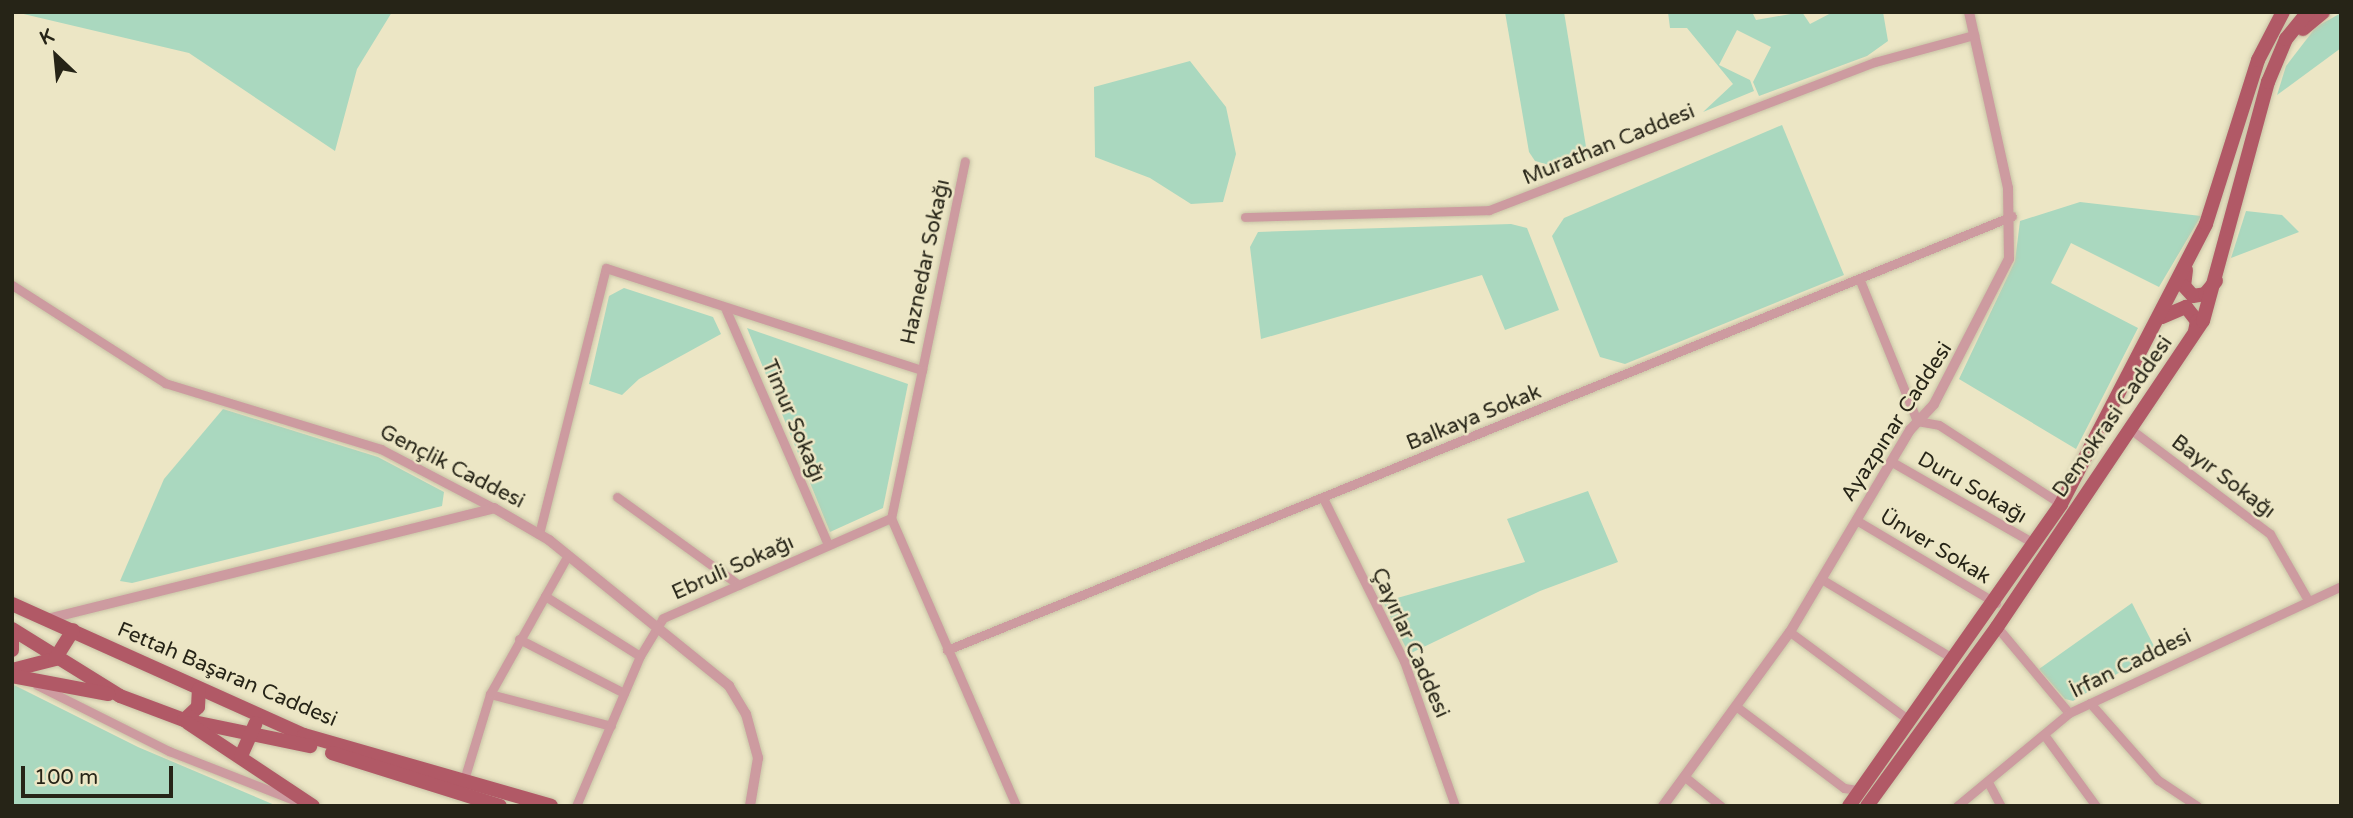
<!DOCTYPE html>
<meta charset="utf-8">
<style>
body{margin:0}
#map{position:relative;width:2353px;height:818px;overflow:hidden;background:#ece6c5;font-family:"Varela Round",sans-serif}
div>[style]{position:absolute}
.green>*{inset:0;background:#aad8bf}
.roads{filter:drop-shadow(0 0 2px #c8c3a6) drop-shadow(0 0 2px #c8c3a6)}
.minor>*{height:9px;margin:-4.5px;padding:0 4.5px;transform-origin:4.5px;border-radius:4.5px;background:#cd9ba0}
.tertiary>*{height:10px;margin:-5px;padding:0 5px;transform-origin:5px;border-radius:5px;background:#cd9ba0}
.primary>*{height:14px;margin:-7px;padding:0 7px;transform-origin:7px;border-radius:7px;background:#b15966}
span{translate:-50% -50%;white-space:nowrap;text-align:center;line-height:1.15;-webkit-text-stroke:5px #ece6c5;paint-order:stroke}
.street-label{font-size:21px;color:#262417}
.frame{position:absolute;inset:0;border:14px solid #262417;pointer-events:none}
.north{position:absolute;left:21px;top:21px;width:70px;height:70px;-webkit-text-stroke:5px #ece6c5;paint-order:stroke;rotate:334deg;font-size:19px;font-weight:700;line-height:28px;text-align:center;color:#262417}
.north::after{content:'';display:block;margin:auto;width:24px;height:32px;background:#262417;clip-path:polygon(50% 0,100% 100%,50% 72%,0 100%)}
.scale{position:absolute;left:21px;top:766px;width:152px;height:32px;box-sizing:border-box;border:4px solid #262417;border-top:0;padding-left:9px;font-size:21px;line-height:24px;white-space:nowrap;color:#262417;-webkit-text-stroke:5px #ece6c5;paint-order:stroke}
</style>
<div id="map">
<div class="green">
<i style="clip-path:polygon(15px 12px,392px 12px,357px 69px,335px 151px,189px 53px)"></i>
<i style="clip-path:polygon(1505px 12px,1564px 12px,1588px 159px,1563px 169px,1535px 161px,1529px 152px)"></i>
<i style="clip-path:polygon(1668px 12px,1752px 12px,1756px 20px,1802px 12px,1810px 24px,1833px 12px,1883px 12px,1888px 41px,1867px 56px,1759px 96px,1753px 82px,1771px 47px,1737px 30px,1719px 65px,1750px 80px,1754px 91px,1703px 112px,1733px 84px,1687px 28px,1670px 28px)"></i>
<i style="clip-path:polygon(2341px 13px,2341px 48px,2277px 95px,2286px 66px,2316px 27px)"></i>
<i style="clip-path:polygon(1190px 61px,1226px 107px,1236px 154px,1223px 202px,1191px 204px,1150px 178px,1095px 157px,1094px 87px)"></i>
<i style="clip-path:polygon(1782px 125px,1844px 275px,1625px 364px,1600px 357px,1552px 236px,1564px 218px)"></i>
<i style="clip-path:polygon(2080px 202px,2201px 216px,2159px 287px,2071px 243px,2051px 283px,2138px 328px,2076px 449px,1959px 379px,2015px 261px,2020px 221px)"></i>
<i style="clip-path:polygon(2246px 211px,2282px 215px,2299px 232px,2231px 258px)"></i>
<i style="clip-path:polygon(1511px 224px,1527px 228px,1559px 310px,1505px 330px,1482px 275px,1261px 339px,1250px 247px,1258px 232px)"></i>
<i style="clip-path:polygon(624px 288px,713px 317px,721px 334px,639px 379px,622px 395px,589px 384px,609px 296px)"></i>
<i style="clip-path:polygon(747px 328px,908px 384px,883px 508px,830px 532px)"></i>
<i style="clip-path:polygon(223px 409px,378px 457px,444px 492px,442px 506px,132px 583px,120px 581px,164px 479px)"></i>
<i style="clip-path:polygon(1588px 491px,1618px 562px,1540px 591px,1409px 654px,1383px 602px,1525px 562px,1507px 519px)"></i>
<i style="clip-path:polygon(2132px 603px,2156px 650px,2073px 701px,2065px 699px,2039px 669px)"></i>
<i style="clip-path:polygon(12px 684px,138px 747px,277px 806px,12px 806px)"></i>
</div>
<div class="roads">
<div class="minor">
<i style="left:1245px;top:217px;width:244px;rotate:-1.6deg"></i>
<i style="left:1489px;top:210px;width:413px;rotate:-21deg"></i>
<i style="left:1875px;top:62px;width:103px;rotate:-15.3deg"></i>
<i style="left:1861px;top:283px;width:149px;rotate:67.9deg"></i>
<i style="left:1917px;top:421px;width:22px;rotate:10deg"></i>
<i style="left:1939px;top:425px;width:145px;rotate:32.9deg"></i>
<i style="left:12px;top:285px;width:182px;rotate:32.6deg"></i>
<i style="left:165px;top:383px;width:226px;rotate:17deg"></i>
<i style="left:381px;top:449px;width:127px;rotate:27.6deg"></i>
<i style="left:726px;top:310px;width:256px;rotate:66.5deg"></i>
<i style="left:922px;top:370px;width:213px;rotate:-78.4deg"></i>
<i style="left:2129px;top:428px;width:176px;rotate:36.9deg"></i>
<i style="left:2270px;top:534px;width:76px;rotate:60.1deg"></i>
<i style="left:1892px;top:462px;width:165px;rotate:29.8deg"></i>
<i style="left:617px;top:497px;width:150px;rotate:35.8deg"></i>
<i style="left:1323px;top:498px;width:182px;rotate:63.6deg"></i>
<i style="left:1404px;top:661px;width:154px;rotate:70.6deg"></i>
<i style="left:1856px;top:520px;width:163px;rotate:30.7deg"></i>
<i style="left:539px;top:534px;width:274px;rotate:-75.9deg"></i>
<i style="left:606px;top:268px;width:332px;rotate:17.9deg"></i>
<i style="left:922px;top:370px;width:151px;rotate:101.8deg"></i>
<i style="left:891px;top:518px;width:314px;rotate:66.5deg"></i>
<i style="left:1823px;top:580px;width:153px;rotate:31.1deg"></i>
<i style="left:545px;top:596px;width:112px;rotate:32.3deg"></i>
<i style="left:1997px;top:627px;width:112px;rotate:50.1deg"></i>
<i style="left:1790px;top:632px;width:148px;rotate:36.5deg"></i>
<i style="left:519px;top:639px;width:118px;rotate:27.2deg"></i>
<i style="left:947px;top:650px;width:1150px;rotate:-22.17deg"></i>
<i style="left:37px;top:685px;width:148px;rotate:26.6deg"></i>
<i style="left:169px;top:751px;width:140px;rotate:21.4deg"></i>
<i style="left:490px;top:694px;width:125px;rotate:14.8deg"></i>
<i style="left:2090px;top:703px;width:103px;rotate:48.6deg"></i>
<i style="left:2158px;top:780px;width:47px;rotate:33.7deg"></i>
<i style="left:1737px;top:707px;width:134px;rotate:37.1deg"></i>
<i style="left:1844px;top:788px;width:15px;rotate:8deg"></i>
<i style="left:2045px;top:736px;width:87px;rotate:53.9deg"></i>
<i style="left:1685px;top:777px;width:46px;rotate:38.9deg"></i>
<i style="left:1988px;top:782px;width:27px;rotate:62deg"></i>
<i style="left:463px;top:783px;width:93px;rotate:-73.1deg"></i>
<i style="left:490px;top:694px;width:159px;rotate:-60.7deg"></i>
<i style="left:576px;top:806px;width:163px;rotate:-66.9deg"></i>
<i style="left:640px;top:656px;width:44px;rotate:-58.8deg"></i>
<i style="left:663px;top:618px;width:249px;rotate:-23.7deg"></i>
<i style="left:1957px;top:806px;width:146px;rotate:-39.7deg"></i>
<i style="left:2069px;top:713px;width:300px;rotate:-25deg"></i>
</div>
<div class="tertiary">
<i style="left:47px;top:619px;width:461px;rotate:-13.9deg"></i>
<i style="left:494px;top:508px;width:64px;rotate:30.2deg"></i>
<i style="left:549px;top:540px;width:232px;rotate:39deg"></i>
<i style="left:729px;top:686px;width:33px;rotate:59deg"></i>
<i style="left:746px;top:714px;width:46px;rotate:74.7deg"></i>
<i style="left:758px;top:758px;width:49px;rotate:99.5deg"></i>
<i style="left:1663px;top:806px;width:215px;rotate:-53.9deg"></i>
<i style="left:1790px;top:632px;width:235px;rotate:-59.3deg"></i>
<i style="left:1910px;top:430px;width:35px;rotate:-47deg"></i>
<i style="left:1934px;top:404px;width:163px;rotate:-62.7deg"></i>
<i style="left:2009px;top:259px;width:71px;rotate:-90.8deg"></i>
<i style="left:2008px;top:188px;width:180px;rotate:-102.5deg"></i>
</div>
<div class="primary">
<i style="left:2303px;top:29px;width:26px;rotate:-40deg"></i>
<i style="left:2186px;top:270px;width:16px;rotate:97deg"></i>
<i style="left:2184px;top:286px;width:13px;rotate:48deg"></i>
<i style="left:2193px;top:296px;width:12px;rotate:-9deg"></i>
<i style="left:2205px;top:294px;width:17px;rotate:-50deg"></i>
<i style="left:2162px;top:317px;width:26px;rotate:-23deg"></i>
<i style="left:2186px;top:307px;width:18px;rotate:52deg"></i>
<i style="left:2197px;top:321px;width:10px;rotate:101deg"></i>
<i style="left:12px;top:604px;width:320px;rotate:24.2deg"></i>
<i style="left:304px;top:735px;width:257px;rotate:16deg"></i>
<i style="left:12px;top:629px;width:127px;rotate:31.8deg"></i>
<i style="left:120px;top:696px;width:68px;rotate:20.6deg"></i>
<i style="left:184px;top:720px;width:129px;rotate:11.7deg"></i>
<i style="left:12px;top:634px;width:16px;rotate:90deg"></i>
<i style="left:12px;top:670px;width:44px;rotate:-14.3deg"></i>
<i style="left:55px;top:659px;width:34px;rotate:-58deg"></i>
<i style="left:12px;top:676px;width:98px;rotate:10.6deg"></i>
<i style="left:184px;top:720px;width:19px;rotate:-43deg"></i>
<i style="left:198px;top:707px;width:18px;rotate:-87deg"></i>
<i style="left:188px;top:723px;width:150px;rotate:33.6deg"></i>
<i style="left:332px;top:753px;width:176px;rotate:17.5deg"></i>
<i style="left:241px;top:756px;width:36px;rotate:-66deg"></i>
<i style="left:1849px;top:806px;width:369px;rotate:-54.9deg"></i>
<i style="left:2061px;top:504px;width:315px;rotate:-62.6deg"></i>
<i style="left:2206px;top:224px;width:172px;rotate:-72.4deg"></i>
<i style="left:2258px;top:60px;width:54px;rotate:-62.5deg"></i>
<i style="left:1867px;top:806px;width:221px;rotate:-54deg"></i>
<i style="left:1997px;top:627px;width:369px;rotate:-56.1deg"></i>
<i style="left:2203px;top:321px;width:248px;rotate:-74.8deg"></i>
<i style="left:2268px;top:82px;width:47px;rotate:-67.3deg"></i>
<i style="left:2286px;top:39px;width:35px;rotate:-51deg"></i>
</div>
</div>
<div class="street-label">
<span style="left:1609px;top:145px;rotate:-22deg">Murathan Caddesi</span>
<span style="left:926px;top:262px;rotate:-78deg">Haznedar Sokağı</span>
<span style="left:2113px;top:417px;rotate:-55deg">Demokrasi Caddesi</span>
<span style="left:1474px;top:418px;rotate:-22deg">Balkaya Sokak</span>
<span style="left:793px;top:421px;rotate:67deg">Timur Sokağı</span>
<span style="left:1897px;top:422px;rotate:-57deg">Ayazpınar Caddesi</span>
<span style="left:452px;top:467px;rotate:27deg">Gençlik Caddesi</span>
<span style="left:2223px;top:477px;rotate:37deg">Bayır Sokağı</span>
<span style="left:1972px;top:488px;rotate:30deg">Duru Sokağı</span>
<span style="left:1935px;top:547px;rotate:31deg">Ünver Sokak</span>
<span style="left:733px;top:568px;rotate:-24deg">Ebruli Sokağı</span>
<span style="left:1410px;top:643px;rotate:66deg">Çayırlar Caddesi</span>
<span style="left:2131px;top:664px;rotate:-26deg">İrfan Caddesi</span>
<span style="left:227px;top:675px;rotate:23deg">Fettah Başaran Caddesi</span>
</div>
<div class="frame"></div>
<div class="north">K</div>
<div class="scale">100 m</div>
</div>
